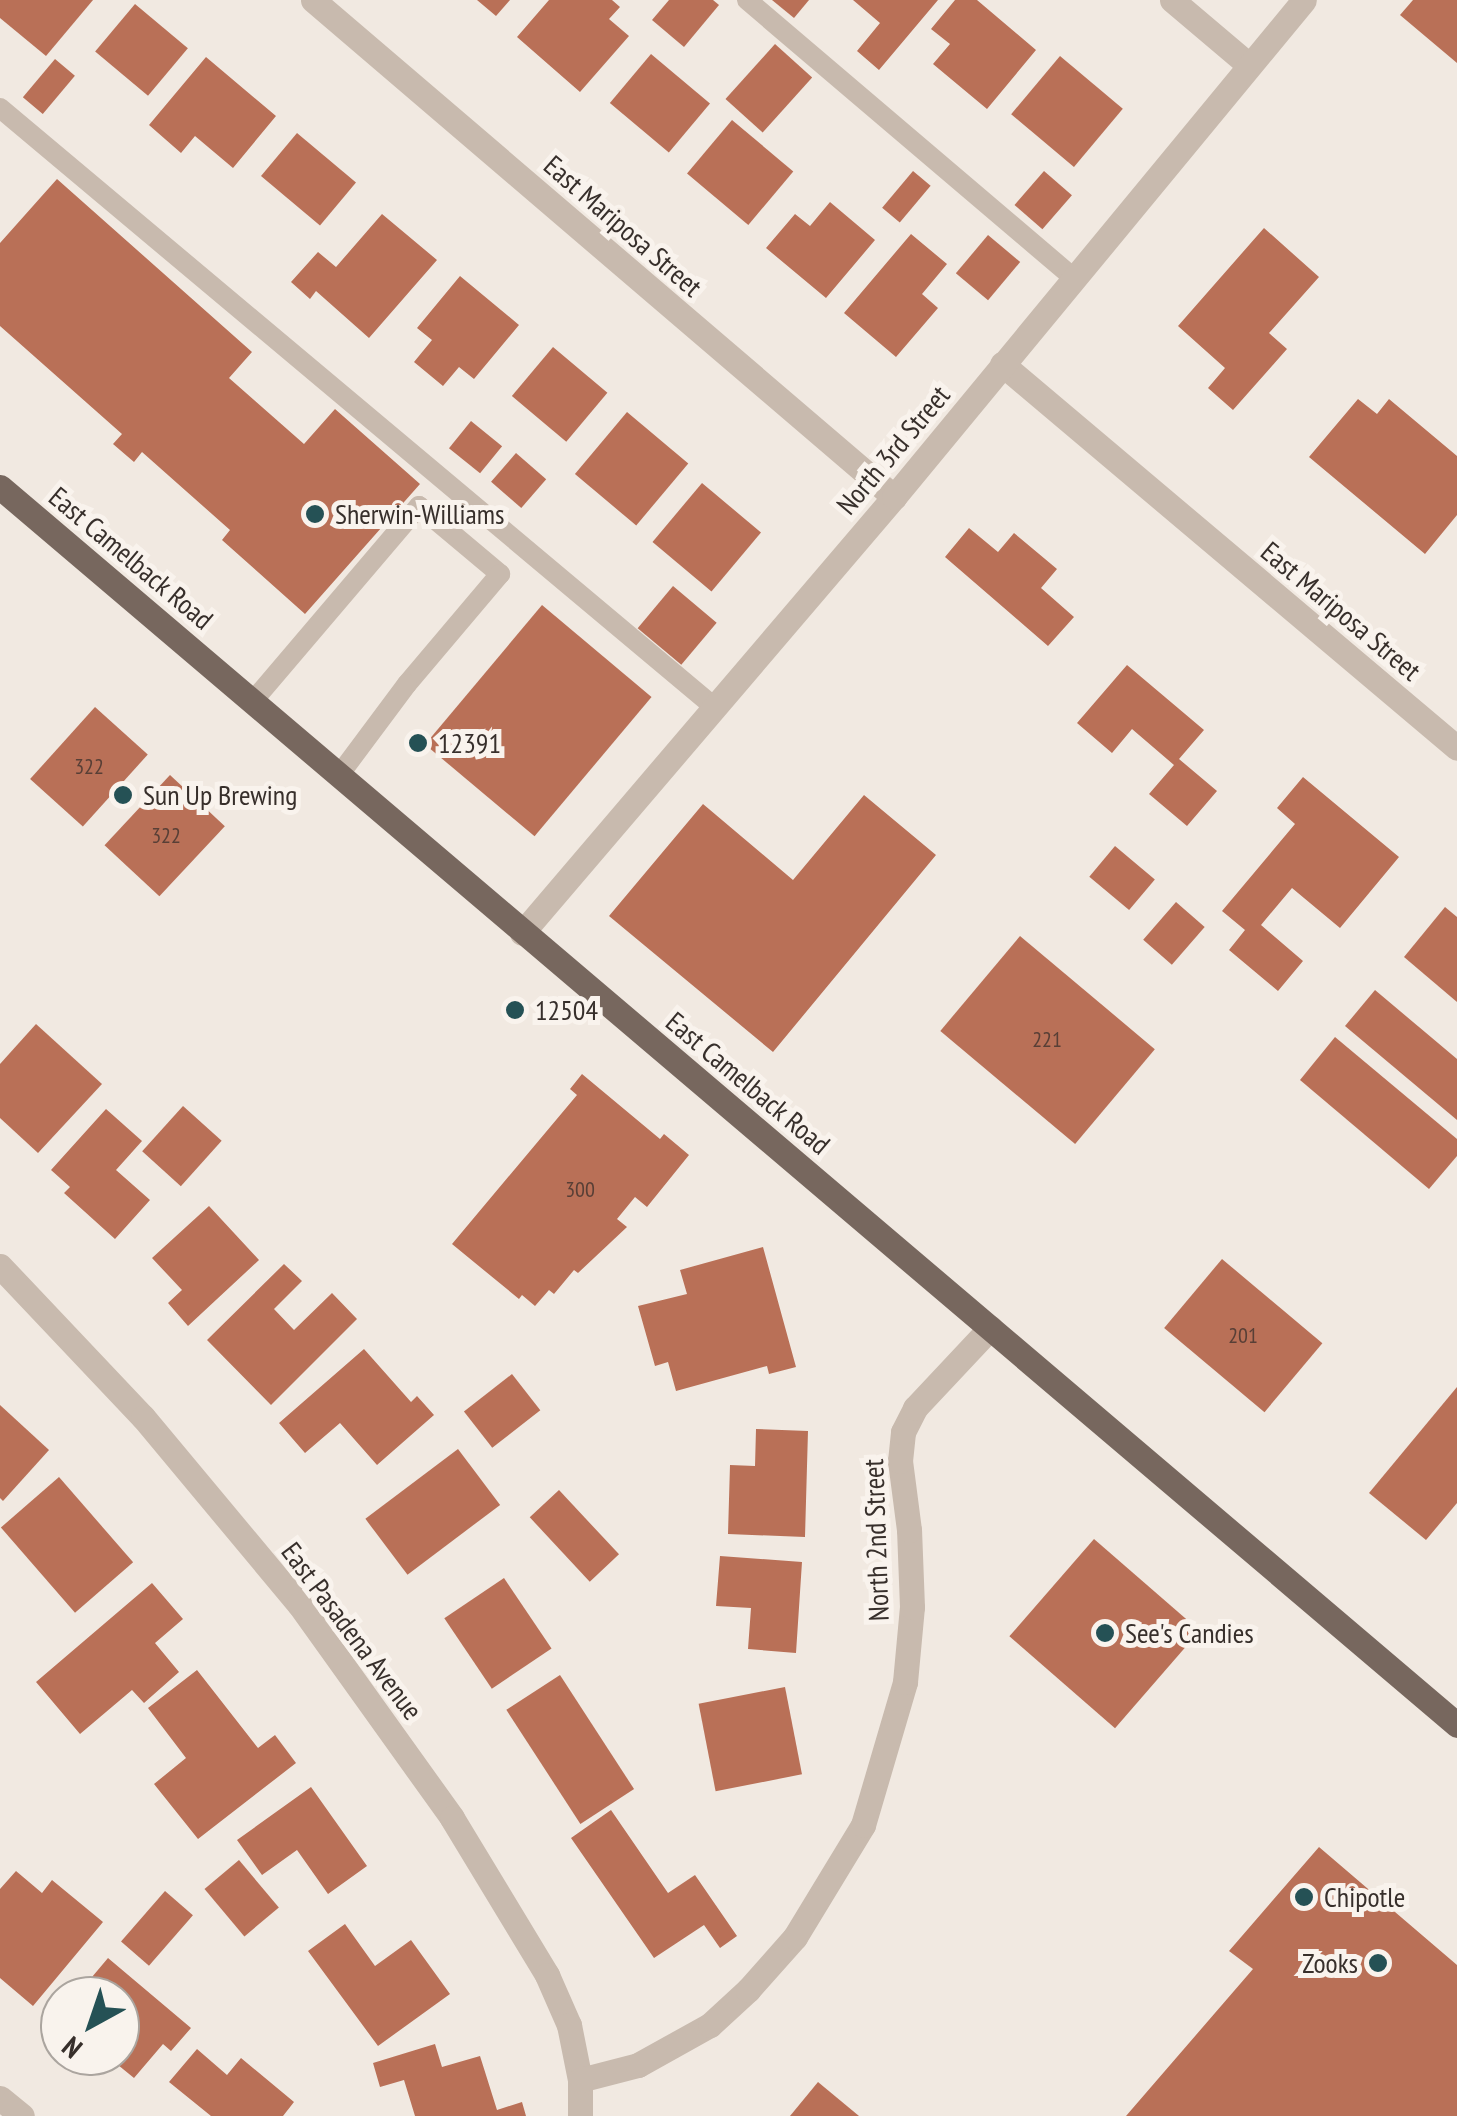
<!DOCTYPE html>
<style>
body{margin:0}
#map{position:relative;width:1457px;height:2116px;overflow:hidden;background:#f1e9e1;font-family:"PT Sans Narrow",sans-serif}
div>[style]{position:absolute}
.building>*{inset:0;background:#b97057;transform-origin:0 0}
.service>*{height:20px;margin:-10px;padding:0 10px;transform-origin:10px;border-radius:10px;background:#c8baae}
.minor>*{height:25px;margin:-12.5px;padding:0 12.5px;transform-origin:12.5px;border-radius:12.5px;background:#c8baae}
.primary>*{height:25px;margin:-12.5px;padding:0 12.5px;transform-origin:12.5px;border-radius:12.5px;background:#77675e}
.dots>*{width:28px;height:28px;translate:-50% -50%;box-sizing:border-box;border:5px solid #f9f3ed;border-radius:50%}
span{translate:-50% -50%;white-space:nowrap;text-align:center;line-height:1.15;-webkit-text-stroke:10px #f9f3ed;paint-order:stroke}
.number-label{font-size:22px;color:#583f36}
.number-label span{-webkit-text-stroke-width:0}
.street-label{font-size:28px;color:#372f2b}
.poi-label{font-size:28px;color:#372f2b}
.left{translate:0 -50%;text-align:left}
.right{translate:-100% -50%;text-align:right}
.north{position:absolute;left:40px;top:1976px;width:100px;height:100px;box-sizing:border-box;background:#f9f3ed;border:2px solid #aba59f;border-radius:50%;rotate:220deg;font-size:28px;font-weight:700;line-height:40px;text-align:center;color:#372f2b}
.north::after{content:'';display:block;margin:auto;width:35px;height:45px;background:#255155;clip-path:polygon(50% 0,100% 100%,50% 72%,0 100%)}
</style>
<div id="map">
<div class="building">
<i style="clip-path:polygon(0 0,93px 0,46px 56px,0 18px)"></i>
<i style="clip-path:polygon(477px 0,510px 0,496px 16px)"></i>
<i style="clip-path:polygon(549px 0,612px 0,620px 7px,609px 19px,629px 36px,580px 92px,517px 37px)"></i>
<i style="clip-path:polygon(669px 0,713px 0,719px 5px,684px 47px,652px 20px)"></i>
<i style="clip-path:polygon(772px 0,809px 0,794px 18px)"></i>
<i style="clip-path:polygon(853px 0,938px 0,879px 70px,857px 51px,880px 23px)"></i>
<i style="clip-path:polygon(955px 0,977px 0,1036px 50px,987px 109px,933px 64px,950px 44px,931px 29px)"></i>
<i style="clip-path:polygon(1413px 0,1457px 0,1457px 63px,1400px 15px)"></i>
<i style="left:135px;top:4px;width:69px;height:62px;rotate:40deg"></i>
<i style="left:775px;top:44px;width:50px;height:74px;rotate:42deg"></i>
<i style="left:651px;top:54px;width:77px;height:64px;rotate:40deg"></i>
<i style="left:1060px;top:56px;width:82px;height:76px;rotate:40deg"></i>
<i style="clip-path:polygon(206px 57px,276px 116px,233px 168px,195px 136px,181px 153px,149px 125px)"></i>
<i style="left:55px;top:59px;width:26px;height:50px;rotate:40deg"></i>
<i style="left:732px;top:120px;width:80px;height:70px;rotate:40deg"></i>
<i style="left:297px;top:133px;width:77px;height:56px;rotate:40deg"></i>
<i style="left:913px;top:171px;width:23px;height:48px;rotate:40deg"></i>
<i style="left:1044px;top:171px;width:37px;height:45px;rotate:41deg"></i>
<i style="clip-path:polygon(57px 179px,252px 352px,229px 378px,304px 444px,335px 409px,420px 484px,305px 614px,222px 540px,230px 530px,142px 452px,134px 462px,113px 444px,122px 434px,0 326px,0 243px)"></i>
<i style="clip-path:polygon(830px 202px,875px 240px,826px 298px,766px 248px,795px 214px,810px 226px)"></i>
<i style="clip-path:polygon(382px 214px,437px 260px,369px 338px,316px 291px,310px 299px,291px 282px,318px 252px,336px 267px)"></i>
<i style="clip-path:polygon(1264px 228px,1319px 277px,1269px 333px,1287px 349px,1233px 410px,1208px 388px,1225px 368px,1178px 326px)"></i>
<i style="clip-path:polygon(911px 234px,947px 264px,922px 294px,938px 308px,896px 357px,844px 313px)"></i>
<i style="left:988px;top:235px;width:42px;height:50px;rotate:40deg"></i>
<i style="clip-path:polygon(460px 276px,519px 325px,474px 379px,459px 367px,443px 386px,414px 362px,432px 340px,417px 328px)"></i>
<i style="left:553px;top:347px;width:71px;height:64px;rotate:40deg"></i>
<i style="clip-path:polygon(1358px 399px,1377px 414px,1389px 399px,1457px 456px,1457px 515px,1425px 554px,1309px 457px)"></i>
<i style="left:627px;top:412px;width:80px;height:81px;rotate:40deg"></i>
<i style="left:471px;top:421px;width:40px;height:35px;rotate:39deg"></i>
<i style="left:516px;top:453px;width:40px;height:38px;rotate:41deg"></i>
<i style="left:702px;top:483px;width:77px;height:77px;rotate:40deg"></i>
<i style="clip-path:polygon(969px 528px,998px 552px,1014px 533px,1057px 569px,1041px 588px,1074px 617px,1048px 646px,945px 557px)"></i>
<i style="left:673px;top:586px;width:57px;height:55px;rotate:40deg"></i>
<i style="left:542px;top:605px;width:143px;height:182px;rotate:40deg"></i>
<i style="clip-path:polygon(1127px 665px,1204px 730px,1179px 759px,1217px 791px,1187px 826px,1149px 794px,1174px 765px,1132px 729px,1112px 753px,1077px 723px)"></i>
<i style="left:95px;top:707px;width:71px;height:97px;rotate:42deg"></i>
<i style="left:170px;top:775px;width:75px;height:96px;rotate:43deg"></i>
<i style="clip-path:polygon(1303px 777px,1399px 857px,1340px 928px,1292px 888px,1261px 925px,1303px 961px,1278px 991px,1229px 950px,1245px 930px,1222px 911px,1295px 824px,1277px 808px)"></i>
<i style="clip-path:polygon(864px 795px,936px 855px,773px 1052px,609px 916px,703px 804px,793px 880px)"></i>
<i style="left:1115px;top:846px;width:52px;height:40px;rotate:40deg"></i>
<i style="left:1176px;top:902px;width:38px;height:50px;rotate:41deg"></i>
<i style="clip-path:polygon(1445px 907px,1457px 917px,1457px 1002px,1404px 957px)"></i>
<i style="left:1020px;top:936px;width:176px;height:124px;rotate:40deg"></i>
<i style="clip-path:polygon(1375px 990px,1457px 1059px,1457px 1120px,1345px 1026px)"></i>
<i style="clip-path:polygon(36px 1024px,102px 1084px,38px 1153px,0 1118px,0 1064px)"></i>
<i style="clip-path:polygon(1335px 1037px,1457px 1139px,1457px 1156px,1429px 1189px,1300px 1080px)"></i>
<i style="clip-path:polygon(582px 1074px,660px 1139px,664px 1134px,689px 1155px,647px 1207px,635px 1197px,617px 1219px,627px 1227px,578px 1273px,574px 1270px,554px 1294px,549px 1290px,535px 1306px,522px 1295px,519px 1299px,452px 1244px,577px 1095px,570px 1089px)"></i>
<i style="left:183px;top:1106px;width:52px;height:61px;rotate:42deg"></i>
<i style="clip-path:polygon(106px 1109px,142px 1141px,116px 1170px,150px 1200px,115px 1239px,64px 1193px,70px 1187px,51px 1170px)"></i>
<i style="clip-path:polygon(209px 1206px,259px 1260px,188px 1326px,168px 1303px,182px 1290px,152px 1258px)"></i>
<i style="clip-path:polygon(763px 1247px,796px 1367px,769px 1374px,767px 1366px,676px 1391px,668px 1362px,655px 1366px,638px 1306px,687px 1294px,680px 1270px)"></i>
<i style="left:1222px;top:1259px;width:131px;height:90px;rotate:40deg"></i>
<i style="clip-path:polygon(284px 1264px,302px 1281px,274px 1309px,294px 1330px,332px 1293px,357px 1319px,271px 1405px,207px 1340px)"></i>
<i style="clip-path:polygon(364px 1349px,411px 1402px,417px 1396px,434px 1415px,377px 1465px,340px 1423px,305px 1453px,279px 1423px)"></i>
<i style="left:512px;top:1374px;width:46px;height:61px;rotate:52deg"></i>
<i style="clip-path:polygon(1457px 1387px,1457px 1503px,1426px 1540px,1369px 1493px)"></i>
<i style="clip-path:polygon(0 1405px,49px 1450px,3px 1501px,0 1498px)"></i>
<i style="clip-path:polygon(756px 1429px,808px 1431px,805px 1537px,728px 1534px,730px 1465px,755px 1466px)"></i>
<i style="left:458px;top:1449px;width:70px;height:116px;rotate:53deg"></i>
<i style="left:59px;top:1477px;width:113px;height:77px;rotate:49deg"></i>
<i style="left:559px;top:1490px;width:88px;height:40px;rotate:47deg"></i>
<i style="left:1094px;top:1539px;width:140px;height:129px;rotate:41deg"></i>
<i style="clip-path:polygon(720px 1556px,802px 1562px,796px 1653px,748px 1649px,751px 1608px,716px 1606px)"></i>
<i style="left:504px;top:1578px;width:85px;height:72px;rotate:56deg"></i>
<i style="clip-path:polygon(152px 1583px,183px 1619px,155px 1643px,179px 1672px,144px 1703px,132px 1690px,80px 1734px,36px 1682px)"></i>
<i style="clip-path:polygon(197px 1670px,258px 1748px,275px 1735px,296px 1763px,198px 1839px,154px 1784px,186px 1758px,148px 1708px)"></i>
<i style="left:560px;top:1675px;width:136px;height:64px;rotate:57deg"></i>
<i style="left:785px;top:1687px;width:89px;height:88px;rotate:79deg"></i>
<i style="clip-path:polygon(311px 1787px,367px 1866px,328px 1894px,297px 1850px,262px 1875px,237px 1840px)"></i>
<i style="clip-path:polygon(611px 1810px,668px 1893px,695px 1875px,737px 1936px,720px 1948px,704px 1925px,654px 1958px,571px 1838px)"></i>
<i style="clip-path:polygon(1319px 1847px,1457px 1965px,1457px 2116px,1126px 2116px,1253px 1969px,1229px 1951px)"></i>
<i style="left:239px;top:1860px;width:62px;height:45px;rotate:50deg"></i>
<i style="clip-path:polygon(16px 1871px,42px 1893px,52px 1880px,103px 1922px,33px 2006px,0 1978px,0 1889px)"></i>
<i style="left:165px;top:1891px;width:37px;height:67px;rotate:41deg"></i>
<i style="clip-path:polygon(345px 1924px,375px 1966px,411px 1940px,450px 1994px,378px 2046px,308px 1951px)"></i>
<i style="clip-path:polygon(108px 1958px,191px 2028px,171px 2051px,163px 2044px,134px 2078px,107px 2056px,120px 2056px,120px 1996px,76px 1996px)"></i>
<i style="clip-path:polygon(435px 2044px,442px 2067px,480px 2056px,497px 2110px,522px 2102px,526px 2116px,415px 2116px,404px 2080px,380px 2087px,373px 2063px)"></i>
<i style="clip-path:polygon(197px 2049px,227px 2075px,241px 2058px,294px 2102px,283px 2116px,211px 2116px,169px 2082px)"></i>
<i style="clip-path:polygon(818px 2082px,859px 2116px,790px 2116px)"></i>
</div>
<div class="service">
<i style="left:747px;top:0;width:427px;rotate:40.4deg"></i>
<i style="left:0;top:108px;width:932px;rotate:39.99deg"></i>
<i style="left:253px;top:701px;width:256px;rotate:-49.6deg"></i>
<i style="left:419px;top:506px;width:106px;rotate:40deg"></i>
<i style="left:500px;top:574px;width:144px;rotate:130.2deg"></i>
<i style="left:407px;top:684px;width:112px;rotate:126.7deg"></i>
</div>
<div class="minor">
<i style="left:313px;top:0;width:765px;rotate:40.54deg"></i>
<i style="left:1172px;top:0;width:101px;rotate:40.2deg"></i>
<i style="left:1002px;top:364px;width:595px;rotate:40.16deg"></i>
<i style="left:522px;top:933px;width:573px;rotate:-49.53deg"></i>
<i style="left:894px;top:497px;width:644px;rotate:-50.48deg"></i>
<i style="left:0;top:1266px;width:208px;rotate:46.6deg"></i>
<i style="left:143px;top:1417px;width:244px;rotate:50.2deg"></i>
<i style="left:299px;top:1604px;width:263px;rotate:54.4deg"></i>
<i style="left:452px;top:1818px;width:184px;rotate:58.8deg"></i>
<i style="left:547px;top:1975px;width:55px;rotate:66.3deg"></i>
<i style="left:569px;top:2025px;width:56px;rotate:78.7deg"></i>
<i style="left:0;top:2098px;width:28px;rotate:39deg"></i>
<i style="left:580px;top:2116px;width:36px;rotate:-90deg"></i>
<i style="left:580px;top:2080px;width:60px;rotate:-14.5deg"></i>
<i style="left:638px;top:2065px;width:82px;rotate:-29.1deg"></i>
<i style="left:710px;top:2025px;width:52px;rotate:-42.6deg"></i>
<i style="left:748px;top:1990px;width:71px;rotate:-48.4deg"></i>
<i style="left:795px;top:1937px;width:131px;rotate:-58.7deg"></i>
<i style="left:863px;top:1825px;width:149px;rotate:-73.6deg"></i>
<i style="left:905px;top:1682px;width:75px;rotate:-84.7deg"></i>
<i style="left:912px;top:1607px;width:77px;rotate:-92.2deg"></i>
<i style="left:909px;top:1530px;width:70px;rotate:-97.4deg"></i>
<i style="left:900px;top:1461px;width:29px;rotate:-84deg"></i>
<i style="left:903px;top:1432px;width:27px;rotate:-63deg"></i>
<i style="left:915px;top:1408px;width:110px;rotate:-46.8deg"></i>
</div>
<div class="primary">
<i style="left:0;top:487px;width:1912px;rotate:40.35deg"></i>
</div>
<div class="dots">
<i style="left:315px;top:514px;background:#255155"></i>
<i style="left:418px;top:743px;background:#255155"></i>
<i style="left:123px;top:795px;background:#255155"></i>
<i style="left:515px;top:1010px;background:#255155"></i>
<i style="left:1105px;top:1633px;background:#255155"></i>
<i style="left:1304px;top:1897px;background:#255155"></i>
<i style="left:1378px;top:1963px;background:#255155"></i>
</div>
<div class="number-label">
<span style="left:89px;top:767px">322</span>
<span style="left:166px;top:836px">322</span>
<span style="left:1047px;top:1040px">221</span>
<span style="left:580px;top:1190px">300</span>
<span style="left:1243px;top:1336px">201</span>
</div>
<div class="street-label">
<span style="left:623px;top:226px;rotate:41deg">East Mariposa Street</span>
<span style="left:893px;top:450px;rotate:-50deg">North 3rd Street</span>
<span style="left:131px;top:558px;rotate:40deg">East Camelback Road</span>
<span style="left:1341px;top:611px;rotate:40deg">East Mariposa Street</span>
<span style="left:748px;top:1083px;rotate:40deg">East Camelback Road</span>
<span style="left:876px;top:1540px;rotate:-92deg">North 2nd Street</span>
<span style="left:352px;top:1631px;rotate:53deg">East Pasadena Avenue</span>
</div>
<div class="poi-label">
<span class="left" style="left:335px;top:514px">Sherwin-Williams</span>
<span class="left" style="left:438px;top:743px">12391</span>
<span class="left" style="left:143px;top:795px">Sun Up Brewing</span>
<span class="left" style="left:535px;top:1010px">12504</span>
<span class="left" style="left:1125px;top:1633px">See's Candies</span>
<span class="left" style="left:1324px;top:1897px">Chipotle</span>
<span class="right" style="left:1358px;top:1963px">Zooks</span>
</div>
<div class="north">N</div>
</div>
